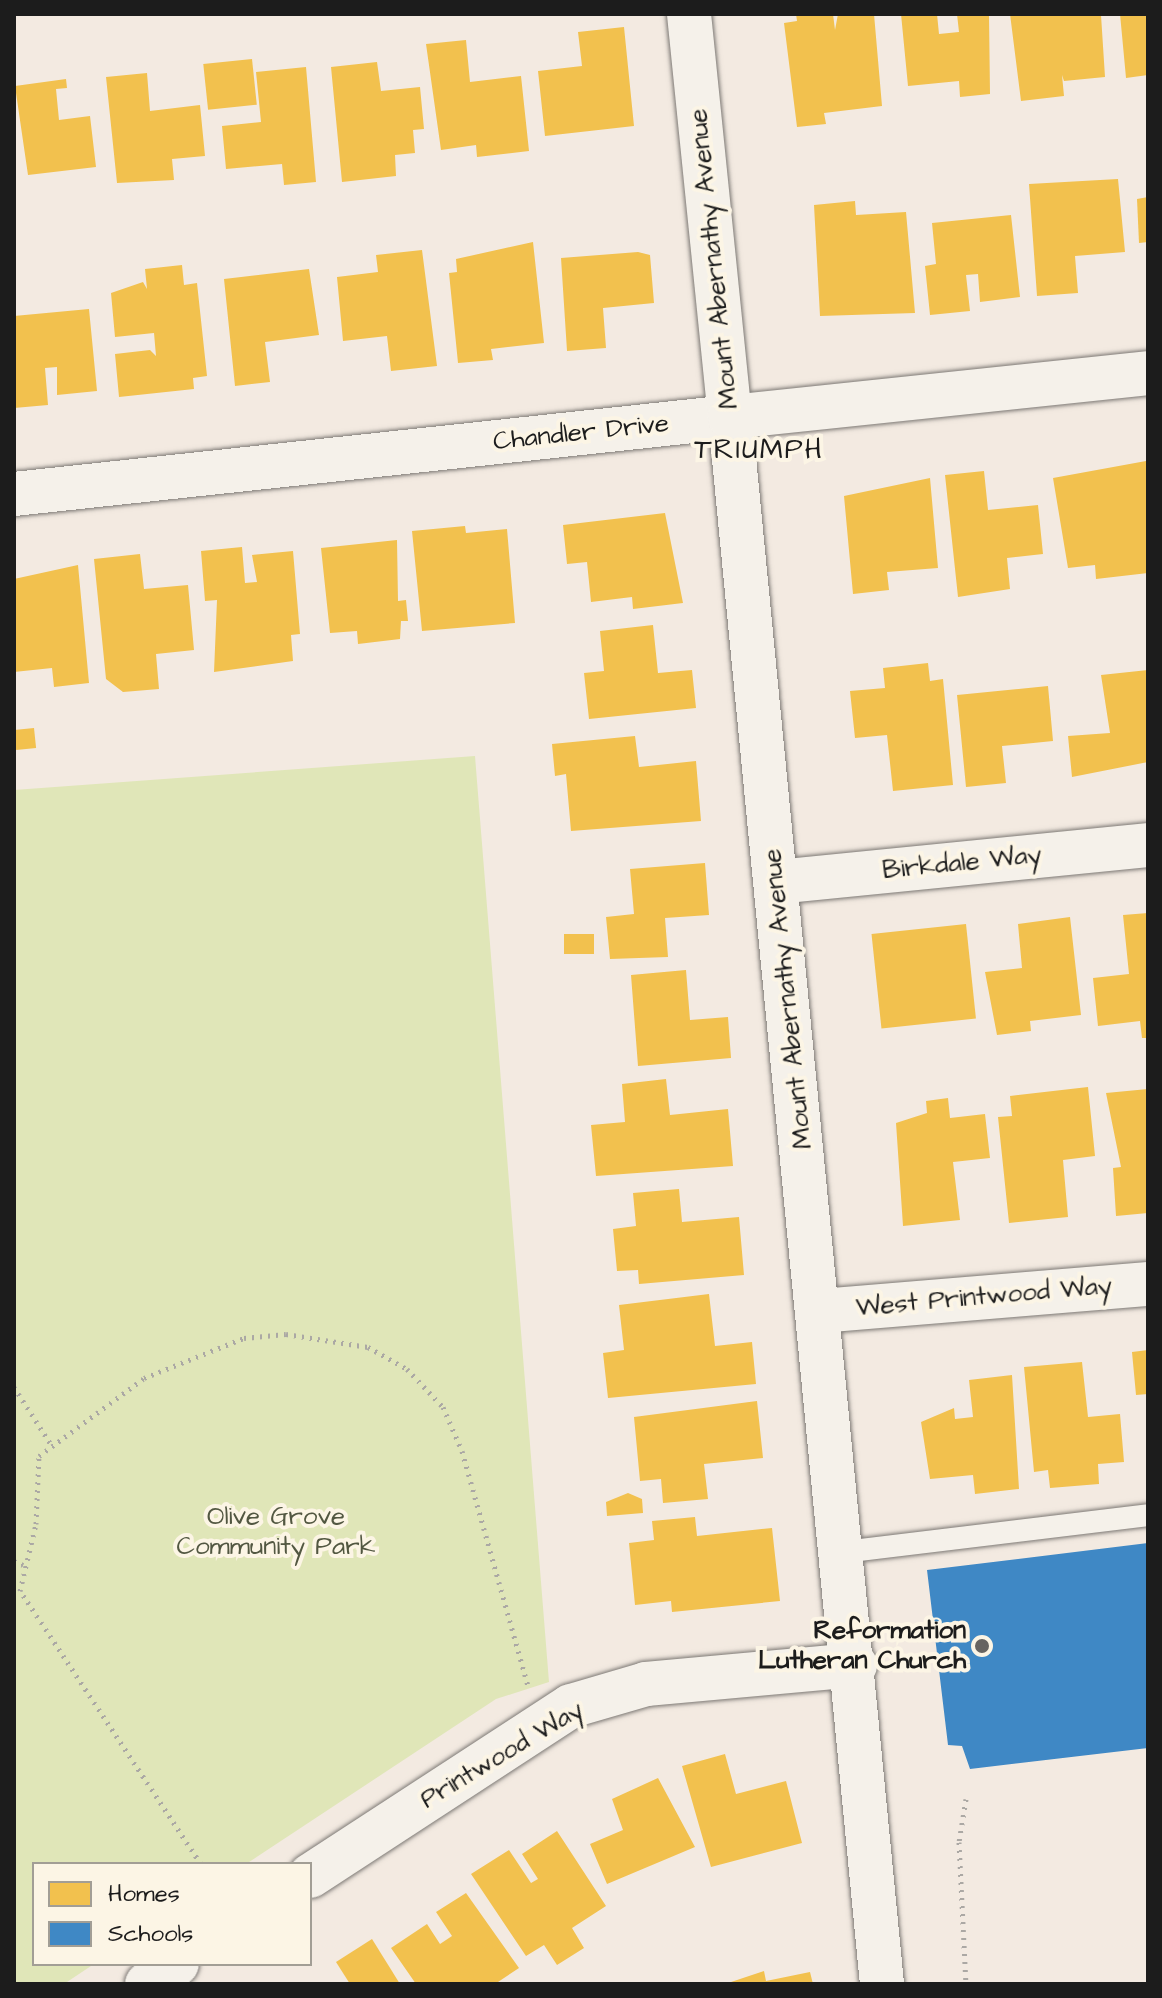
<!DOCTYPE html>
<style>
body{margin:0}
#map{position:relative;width:1162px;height:1998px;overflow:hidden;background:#f3eae1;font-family:"Architects Daughter",sans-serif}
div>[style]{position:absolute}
.green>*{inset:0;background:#e0e6b8}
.homes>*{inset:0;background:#f2c14e;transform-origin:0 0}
.schools>*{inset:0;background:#3f88c5}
.path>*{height:5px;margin-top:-2.5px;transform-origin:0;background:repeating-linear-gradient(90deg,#aba8a4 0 2px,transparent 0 8px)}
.roads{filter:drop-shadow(0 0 2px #7d7975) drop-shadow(0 0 2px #7d7975)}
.service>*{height:22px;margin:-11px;padding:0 11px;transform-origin:11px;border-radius:11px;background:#f5f1ea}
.minor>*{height:44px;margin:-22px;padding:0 22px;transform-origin:22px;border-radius:22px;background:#f5f1ea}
.tertiary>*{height:44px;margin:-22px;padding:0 22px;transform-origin:22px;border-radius:22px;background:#f5f1ea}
.secondary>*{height:44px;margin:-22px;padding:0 22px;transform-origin:22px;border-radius:22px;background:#f5f1ea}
.dots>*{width:22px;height:22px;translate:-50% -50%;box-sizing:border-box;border:4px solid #fcf5e5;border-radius:50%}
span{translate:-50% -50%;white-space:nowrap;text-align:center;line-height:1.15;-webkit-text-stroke:8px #fcf5e5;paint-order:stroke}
.street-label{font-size:26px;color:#1c1c1c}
.park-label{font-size:26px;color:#525741}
.poi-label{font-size:26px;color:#1c1c1c;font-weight:700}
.right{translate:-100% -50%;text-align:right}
.neighbourhood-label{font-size:28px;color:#1c1c1c;letter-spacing:2px}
.frame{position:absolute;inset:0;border:16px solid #1c1c1c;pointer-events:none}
.legend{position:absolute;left:32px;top:1862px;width:280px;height:104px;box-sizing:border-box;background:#fcf5e5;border:2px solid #a29e95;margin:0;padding:10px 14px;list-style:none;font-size:24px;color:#1c1c1c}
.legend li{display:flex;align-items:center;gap:16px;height:40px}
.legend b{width:40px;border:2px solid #a29e95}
</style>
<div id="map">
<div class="green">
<i style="clip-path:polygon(475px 756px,549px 1682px,496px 1699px,246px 1864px,34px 1864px,34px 1964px,94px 1964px,64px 1984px,14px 1984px,14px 790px)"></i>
</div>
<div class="homes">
<i style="clip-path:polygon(796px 14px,833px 14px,835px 30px,838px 14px,874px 14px,882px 106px,824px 113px,826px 124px,797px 127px,784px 23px,797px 21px)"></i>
<i style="clip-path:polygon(901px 14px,937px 14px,939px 34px,959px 32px,957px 14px,989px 14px,990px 94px,960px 97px,959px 81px,908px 86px)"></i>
<i style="clip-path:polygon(1010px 14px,1101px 15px,1105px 77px,1064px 81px,1062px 75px,1064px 96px,1021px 101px)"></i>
<i style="clip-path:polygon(1120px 14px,1148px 14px,1148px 75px,1126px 78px)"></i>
<i style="clip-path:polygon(624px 27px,634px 126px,545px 136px,538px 71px,582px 66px,578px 32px)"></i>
<i style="clip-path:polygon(466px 40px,470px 82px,521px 76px,529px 151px,477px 157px,476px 145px,441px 150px,426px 44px)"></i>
<i style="left:252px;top:59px;width:46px;height:49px;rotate:84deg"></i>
<i style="clip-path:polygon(377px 62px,381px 91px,420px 87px,424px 129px,413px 130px,415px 153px,395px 155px,396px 176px,342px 182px,331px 67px)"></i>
<i style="clip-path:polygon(306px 67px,316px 182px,284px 185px,282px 164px,226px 169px,222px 126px,261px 122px,256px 72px)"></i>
<i style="clip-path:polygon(147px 73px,150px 111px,200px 105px,205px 156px,172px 159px,174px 180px,117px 183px,106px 77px)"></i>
<i style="clip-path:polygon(66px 79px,67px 88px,56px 89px,59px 120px,90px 116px,96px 167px,28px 175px,15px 86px)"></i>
<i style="clip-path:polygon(1118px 179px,1125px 252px,1075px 256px,1078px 293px,1037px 296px,1029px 184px)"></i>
<i style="clip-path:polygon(1148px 197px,1148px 242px,1139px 243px,1137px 199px)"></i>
<i style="clip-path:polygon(855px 201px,856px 215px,906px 212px,915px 313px,820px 316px,814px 205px)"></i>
<i style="clip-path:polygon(1011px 215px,1020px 297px,980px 302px,978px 274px,966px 275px,970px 311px,930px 315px,925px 266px,936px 264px,932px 223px)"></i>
<i style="clip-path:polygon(533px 242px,544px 343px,491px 349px,493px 360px,458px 363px,449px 273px,457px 272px,456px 259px)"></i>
<i style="clip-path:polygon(422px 250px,437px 366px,391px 371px,387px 336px,343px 341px,337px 277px,378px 272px,376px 255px)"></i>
<i style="clip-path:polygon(638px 252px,650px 255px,654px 303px,603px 308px,606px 348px,567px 351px,561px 258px)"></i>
<i style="clip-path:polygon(182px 265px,184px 285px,197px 283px,207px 376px,193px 378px,194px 389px,119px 397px,115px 354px,150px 350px,156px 356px,154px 333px,115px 337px,111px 293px,143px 282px,147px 289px,145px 269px)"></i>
<i style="clip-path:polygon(309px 269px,319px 335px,265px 342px,270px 382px,235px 386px,224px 279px)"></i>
<i style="clip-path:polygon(89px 309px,97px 391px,57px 395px,57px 367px,45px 368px,48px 405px,14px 408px,14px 316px)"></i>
<i style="clip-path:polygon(1146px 461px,1148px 573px,1096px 579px,1095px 565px,1068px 568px,1053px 478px)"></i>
<i style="clip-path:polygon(984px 471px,988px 510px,1038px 505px,1043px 554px,1007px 558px,1010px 589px,958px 597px,945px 475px)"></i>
<i style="clip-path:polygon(930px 478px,938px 568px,887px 572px,889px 590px,853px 594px,844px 496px)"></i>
<i style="clip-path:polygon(665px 513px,683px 603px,633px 609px,632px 597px,591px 602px,587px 562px,567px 564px,563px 525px)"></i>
<i style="clip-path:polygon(465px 526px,466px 533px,507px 529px,515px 623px,422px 631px,412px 531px)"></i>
<i style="clip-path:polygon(397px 540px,398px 601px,406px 600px,408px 621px,401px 621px,400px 639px,358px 644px,357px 631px,330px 633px,321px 548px)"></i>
<i style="clip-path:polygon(242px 547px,245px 583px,257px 582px,252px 555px,293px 551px,300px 634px,291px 635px,293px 661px,214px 672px,217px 600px,205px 601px,201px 551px)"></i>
<i style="clip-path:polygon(140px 554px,144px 589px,188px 585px,194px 650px,156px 654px,159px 689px,123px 692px,106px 679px,94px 559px)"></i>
<i style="clip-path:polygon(78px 565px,89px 683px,54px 687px,52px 668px,14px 672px,14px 579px)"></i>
<i style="clip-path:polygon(653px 625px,658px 673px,692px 670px,696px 708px,589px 719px,584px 673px,604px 671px,600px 631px)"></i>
<i style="clip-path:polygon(928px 663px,930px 681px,943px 679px,953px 785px,893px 791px,887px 735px,855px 738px,850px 691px,885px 688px,883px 668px)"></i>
<i style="clip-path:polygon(1148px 670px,1148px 762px,1072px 777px,1068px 736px,1110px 733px,1101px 675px)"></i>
<i style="clip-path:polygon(1048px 686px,1053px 741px,1002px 746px,1006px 783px,966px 787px,957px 695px)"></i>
<i style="left:34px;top:728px;width:20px;height:20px;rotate:84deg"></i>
<i style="clip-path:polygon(635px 736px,639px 767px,696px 761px,701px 821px,571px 831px,566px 774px,555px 776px,552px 744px)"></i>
<i style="clip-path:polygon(705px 863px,709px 915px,665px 918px,668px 957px,610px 959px,606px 917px,634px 914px,630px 869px)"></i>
<i style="clip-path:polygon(1148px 913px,1148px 1038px,1142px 1038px,1140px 1021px,1098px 1026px,1093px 978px,1129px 974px,1123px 915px)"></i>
<i style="clip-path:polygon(1070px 917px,1081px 1015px,1030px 1021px,1031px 1031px,997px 1035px,985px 972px,1022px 968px,1018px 924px)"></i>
<i style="left:966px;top:924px;width:95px;height:95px;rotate:84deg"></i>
<i style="left:594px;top:934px;width:20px;height:30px;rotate:90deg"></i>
<i style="clip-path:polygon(686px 970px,690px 1020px,728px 1017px,731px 1058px,638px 1066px,631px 975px)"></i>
<i style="clip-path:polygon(666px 1079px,670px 1115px,728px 1109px,733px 1166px,596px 1176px,591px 1125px,625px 1122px,622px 1084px)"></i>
<i style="clip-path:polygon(1088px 1087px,1095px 1156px,1063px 1160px,1068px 1217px,1009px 1223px,998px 1117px,1012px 1116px,1010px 1096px)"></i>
<i style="clip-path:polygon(1148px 1089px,1148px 1213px,1116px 1216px,1113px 1168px,1121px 1167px,1106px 1093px)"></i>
<i style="clip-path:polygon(948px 1098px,950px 1118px,985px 1114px,990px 1158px,953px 1162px,960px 1220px,903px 1226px,896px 1123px,927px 1113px,926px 1101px)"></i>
<i style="clip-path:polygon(679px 1189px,682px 1222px,739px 1217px,744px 1275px,639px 1284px,638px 1270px,617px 1271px,613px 1229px,636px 1226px,633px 1193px)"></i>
<i style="clip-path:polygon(709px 1294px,715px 1346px,752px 1342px,756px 1384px,608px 1398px,603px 1353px,624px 1350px,619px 1305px)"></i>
<i style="clip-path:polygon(1148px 1350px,1148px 1394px,1136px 1395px,1132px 1352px)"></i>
<i style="clip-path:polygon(1082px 1362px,1088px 1417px,1120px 1414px,1124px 1462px,1098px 1464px,1099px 1484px,1050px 1488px,1048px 1470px,1034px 1472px,1024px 1367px)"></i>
<i style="clip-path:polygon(1012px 1375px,1019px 1489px,975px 1494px,973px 1475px,930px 1479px,921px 1422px,954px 1408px,955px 1419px,973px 1417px,969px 1380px)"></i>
<i style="clip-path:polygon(757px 1401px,763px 1458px,704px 1464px,708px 1499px,663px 1503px,661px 1479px,640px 1481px,634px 1417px)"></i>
<i style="clip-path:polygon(628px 1493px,642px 1499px,643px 1513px,607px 1516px,606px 1502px)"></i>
<i style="clip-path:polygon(695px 1517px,697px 1536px,772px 1528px,780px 1601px,672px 1612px,671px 1601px,635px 1605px,629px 1543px,654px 1540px,652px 1521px)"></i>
<i style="clip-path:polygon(725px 1754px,736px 1794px,786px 1781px,802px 1843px,711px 1867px,682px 1766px)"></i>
<i style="clip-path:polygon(658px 1778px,695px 1847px,607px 1884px,590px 1844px,623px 1830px,612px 1799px)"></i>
<i style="clip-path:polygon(557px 1831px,606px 1906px,572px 1928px,584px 1948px,557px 1965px,544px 1945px,526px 1956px,471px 1874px,509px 1850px,531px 1883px,538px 1879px,522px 1854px)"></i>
<i style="clip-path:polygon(466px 1893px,519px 1968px,495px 1984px,416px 1984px,391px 1948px,427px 1924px,440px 1944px,452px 1936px,436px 1912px)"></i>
<i style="clip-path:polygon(372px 1939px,400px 1984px,350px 1984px,336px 1962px)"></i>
<i style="clip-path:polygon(764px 1971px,766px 1981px,810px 1972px,813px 1984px,725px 1984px)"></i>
</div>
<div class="schools">
<i style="clip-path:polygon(1148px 1543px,1148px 1748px,970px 1769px,962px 1746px,948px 1745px,927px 1570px)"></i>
</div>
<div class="path">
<i style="left:14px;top:1387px;width:70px;rotate:57.2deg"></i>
<i style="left:14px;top:1561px;width:10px;rotate:24deg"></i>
<i style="left:966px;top:1799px;width:44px;rotate:99.2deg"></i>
<i style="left:959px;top:1842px;width:142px;rotate:87.2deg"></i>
<i style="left:201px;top:1864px;width:328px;rotate:-123.5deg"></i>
<i style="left:20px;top:1591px;width:69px;rotate:-76.6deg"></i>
<i style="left:36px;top:1524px;width:68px;rotate:-87.5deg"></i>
<i style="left:39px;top:1456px;width:131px;rotate:-36.6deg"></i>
<i style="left:144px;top:1378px;width:108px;rotate:-21.8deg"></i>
<i style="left:244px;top:1338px;width:42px;rotate:-5.4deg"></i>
<i style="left:286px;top:1334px;width:83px;rotate:9deg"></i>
<i style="left:368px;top:1347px;width:45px;rotate:29.4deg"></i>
<i style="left:407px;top:1369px;width:52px;rotate:46.5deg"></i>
<i style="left:443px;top:1407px;width:48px;rotate:66.6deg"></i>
<i style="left:462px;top:1451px;width:244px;rotate:74.3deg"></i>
</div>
<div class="roads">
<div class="service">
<i style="left:843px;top:1552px;width:307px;rotate:-6.9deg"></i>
</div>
<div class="minor">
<i style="left:777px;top:882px;width:373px;rotate:-5.7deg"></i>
<i style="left:819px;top:1311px;width:330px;rotate:-4.7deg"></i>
</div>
<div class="tertiary">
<i style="left:14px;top:494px;width:720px;rotate:-6.14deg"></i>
<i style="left:730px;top:417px;width:1574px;rotate:84.46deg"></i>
<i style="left:310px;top:1876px;width:311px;rotate:-33.1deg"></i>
<i style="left:571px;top:1706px;width:78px;rotate:-16.3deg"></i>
<i style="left:646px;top:1684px;width:210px;rotate:-5.2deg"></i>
<i style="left:147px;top:1984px;width:36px;rotate:-34deg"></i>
</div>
<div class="secondary">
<i style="left:689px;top:14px;width:405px;rotate:84.2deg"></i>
<i style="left:730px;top:417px;width:420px;rotate:-6deg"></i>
</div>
</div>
<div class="dots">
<i style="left:982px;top:1646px;background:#676461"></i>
</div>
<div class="street-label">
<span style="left:714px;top:259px;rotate:-96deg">Mount Abernathy Avenue</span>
<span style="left:581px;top:433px;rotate:-6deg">Chandler Drive</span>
<span style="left:962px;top:863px;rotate:-6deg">Birkdale Way</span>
<span style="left:788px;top:999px;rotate:-96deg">Mount Abernathy Avenue</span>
<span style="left:984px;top:1297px;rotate:-5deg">West Printwood Way</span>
<span style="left:502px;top:1755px;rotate:-31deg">Printwood Way</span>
</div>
<div class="park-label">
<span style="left:276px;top:1532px">Olive Grove<br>Community Park</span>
</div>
<div class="poi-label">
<span class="right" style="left:966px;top:1646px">Reformation<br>Lutheran Church</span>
</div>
<div class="neighbourhood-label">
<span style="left:759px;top:450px">TRIUMPH</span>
</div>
<div class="frame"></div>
<ul class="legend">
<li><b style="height:22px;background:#f2c14e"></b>Homes</li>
<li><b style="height:22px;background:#3f88c5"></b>Schools</li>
</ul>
</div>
